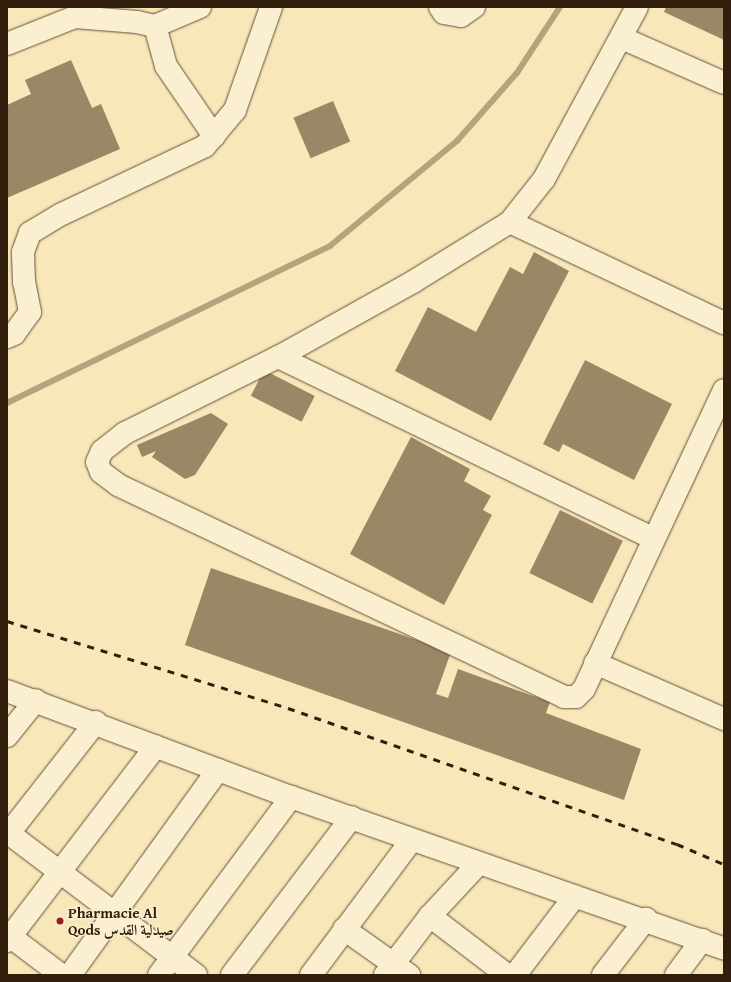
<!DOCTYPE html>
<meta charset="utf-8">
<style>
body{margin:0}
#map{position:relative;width:731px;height:982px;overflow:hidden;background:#f8e7b8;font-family:"Gentium Book Plus",Amiri,serif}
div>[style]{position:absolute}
.stream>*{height:5.5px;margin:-2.75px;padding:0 2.75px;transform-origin:2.75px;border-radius:2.75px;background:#b5a37e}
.building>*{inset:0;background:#998766;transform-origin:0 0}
.roads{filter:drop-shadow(0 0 1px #645038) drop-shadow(0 0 1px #645038)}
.minor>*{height:22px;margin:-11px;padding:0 11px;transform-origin:11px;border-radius:11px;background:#faefd1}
.rail>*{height:3px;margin-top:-1.5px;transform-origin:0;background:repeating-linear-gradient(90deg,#321e0d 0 7px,transparent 0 14px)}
.dots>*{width:11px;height:11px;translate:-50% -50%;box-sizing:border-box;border:2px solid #faefd1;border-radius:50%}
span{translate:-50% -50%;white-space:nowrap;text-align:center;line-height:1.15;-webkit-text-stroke:3px #faefd1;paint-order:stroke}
.poi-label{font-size:15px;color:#321e0d;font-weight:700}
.left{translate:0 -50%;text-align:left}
.frame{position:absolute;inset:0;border:8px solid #321e0d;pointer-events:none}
</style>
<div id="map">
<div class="stream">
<i style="left:7px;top:403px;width:359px;rotate:-25.9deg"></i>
<i style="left:330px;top:246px;width:165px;rotate:-39.6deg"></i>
<i style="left:457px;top:141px;width:91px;rotate:-48.6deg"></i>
<i style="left:517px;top:73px;width:79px;rotate:-56.9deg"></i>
</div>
<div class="building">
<i style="clip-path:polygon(666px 7px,724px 7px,724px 40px,664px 12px)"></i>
<i style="clip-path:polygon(71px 60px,92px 108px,101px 104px,120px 149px,7px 198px,7px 105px,31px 94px,25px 80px)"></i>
<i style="left:333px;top:101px;width:44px;height:43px;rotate:67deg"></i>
<i style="clip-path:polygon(534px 252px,569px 271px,491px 421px,395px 371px,428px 307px,476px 332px,510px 267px,523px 274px)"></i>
<i style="clip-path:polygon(585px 360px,672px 404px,634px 480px,563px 444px,559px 452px,543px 444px)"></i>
<i style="left:264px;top:370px;width:57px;height:29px;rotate:27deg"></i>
<i style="clip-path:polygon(211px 413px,228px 424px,195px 475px,185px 479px,152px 457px,156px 451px,142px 457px,137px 445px)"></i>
<i style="clip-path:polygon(411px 437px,470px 469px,464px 481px,491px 496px,483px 510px,492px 515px,444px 605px,350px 554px)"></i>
<i style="left:560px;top:510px;width:70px;height:70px;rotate:26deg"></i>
<i style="clip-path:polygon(211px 568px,451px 652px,436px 694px,448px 698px,458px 669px,550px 702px,546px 713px,641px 749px,624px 800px,185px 645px)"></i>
</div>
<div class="roads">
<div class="minor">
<i style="left:440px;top:7px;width:7px;rotate:56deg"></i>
<i style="left:444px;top:13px;width:17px;rotate:10deg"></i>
<i style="left:461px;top:16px;width:16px;rotate:-35deg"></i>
<i style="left:637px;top:7px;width:196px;rotate:118.4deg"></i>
<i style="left:544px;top:179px;width:55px;rotate:128.3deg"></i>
<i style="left:510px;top:222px;width:114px;rotate:148.3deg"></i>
<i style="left:413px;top:282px;width:154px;rotate:150.9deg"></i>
<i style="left:278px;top:357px;width:171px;rotate:153.6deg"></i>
<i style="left:125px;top:433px;width:29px;rotate:142deg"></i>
<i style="left:102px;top:451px;width:12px;rotate:114deg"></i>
<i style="left:97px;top:462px;width:11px;rotate:68deg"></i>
<i style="left:101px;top:472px;width:21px;rotate:37deg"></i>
<i style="left:118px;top:485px;width:494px;rotate:25.4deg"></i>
<i style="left:564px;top:697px;width:12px"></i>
<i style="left:576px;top:697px;width:11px;rotate:-45deg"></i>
<i style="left:584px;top:689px;width:330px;rotate:-64.9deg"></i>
<i style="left:155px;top:26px;width:41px;rotate:74.6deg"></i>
<i style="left:166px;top:66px;width:85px;rotate:55.6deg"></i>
<i style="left:622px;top:38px;width:111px;rotate:23.8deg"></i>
<i style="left:7px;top:44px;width:73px;rotate:-21.7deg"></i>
<i style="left:75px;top:17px;width:62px;rotate:4.6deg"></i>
<i style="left:137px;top:22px;width:18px;rotate:13deg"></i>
<i style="left:155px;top:26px;width:49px;rotate:-22.9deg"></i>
<i style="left:510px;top:222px;width:237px;rotate:25.3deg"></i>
<i style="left:7px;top:337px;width:8px;rotate:-23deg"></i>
<i style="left:14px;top:334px;width:27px;rotate:-54deg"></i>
<i style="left:30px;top:312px;width:31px;rotate:-101deg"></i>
<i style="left:24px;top:282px;width:30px;rotate:-92deg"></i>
<i style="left:23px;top:252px;width:20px;rotate:-70deg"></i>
<i style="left:30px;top:233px;width:37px;rotate:-31deg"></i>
<i style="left:62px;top:214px;width:158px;rotate:-25.4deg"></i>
<i style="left:205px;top:146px;width:47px;rotate:-50.2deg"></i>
<i style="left:235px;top:110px;width:109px;rotate:-70.7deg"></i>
<i style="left:278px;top:357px;width:416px;rotate:25.8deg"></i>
<i style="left:595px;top:663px;width:141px;rotate:23.5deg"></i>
<i style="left:7px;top:691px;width:303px;rotate:20.5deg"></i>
<i style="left:291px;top:797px;width:459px;rotate:19.3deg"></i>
<i style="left:7px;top:736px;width:46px;rotate:-51.1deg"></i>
<i style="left:7px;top:832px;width:237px;rotate:37.1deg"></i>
<i style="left:9px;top:833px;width:141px;rotate:-51.9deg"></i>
<i style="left:430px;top:916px;width:97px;rotate:37.5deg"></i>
<i style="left:344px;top:929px;width:80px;rotate:35.3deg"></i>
<i style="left:7px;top:934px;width:68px;rotate:37.2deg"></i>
<i style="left:7px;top:941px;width:245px;rotate:-52.6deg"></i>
<i style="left:70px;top:975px;width:253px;rotate:-54.2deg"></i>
<i style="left:159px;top:975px;width:222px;rotate:-53.4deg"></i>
<i style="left:232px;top:975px;width:198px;rotate:-52.8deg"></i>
<i style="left:311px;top:975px;width:167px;rotate:-53.3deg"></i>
<i style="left:385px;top:975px;width:74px;rotate:-52.7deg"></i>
<i style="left:430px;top:916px;width:72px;rotate:-47.2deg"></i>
<i style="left:515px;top:975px;width:99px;rotate:-52.8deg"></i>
<i style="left:603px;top:975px;width:71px;rotate:-52.5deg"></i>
<i style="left:676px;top:975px;width:44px;rotate:-53.4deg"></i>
</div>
</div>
<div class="rail">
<i style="left:7px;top:621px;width:294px;rotate:17.2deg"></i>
<i style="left:288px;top:708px;width:412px;rotate:19.3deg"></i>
<i style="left:677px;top:844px;width:51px;rotate:23.1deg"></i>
</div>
<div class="dots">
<i style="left:60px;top:921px;background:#8f2418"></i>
</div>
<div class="poi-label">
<span class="left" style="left:68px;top:921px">Pharmacie Al<br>Qods صيدلية القدس</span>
</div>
<div class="frame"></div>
</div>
